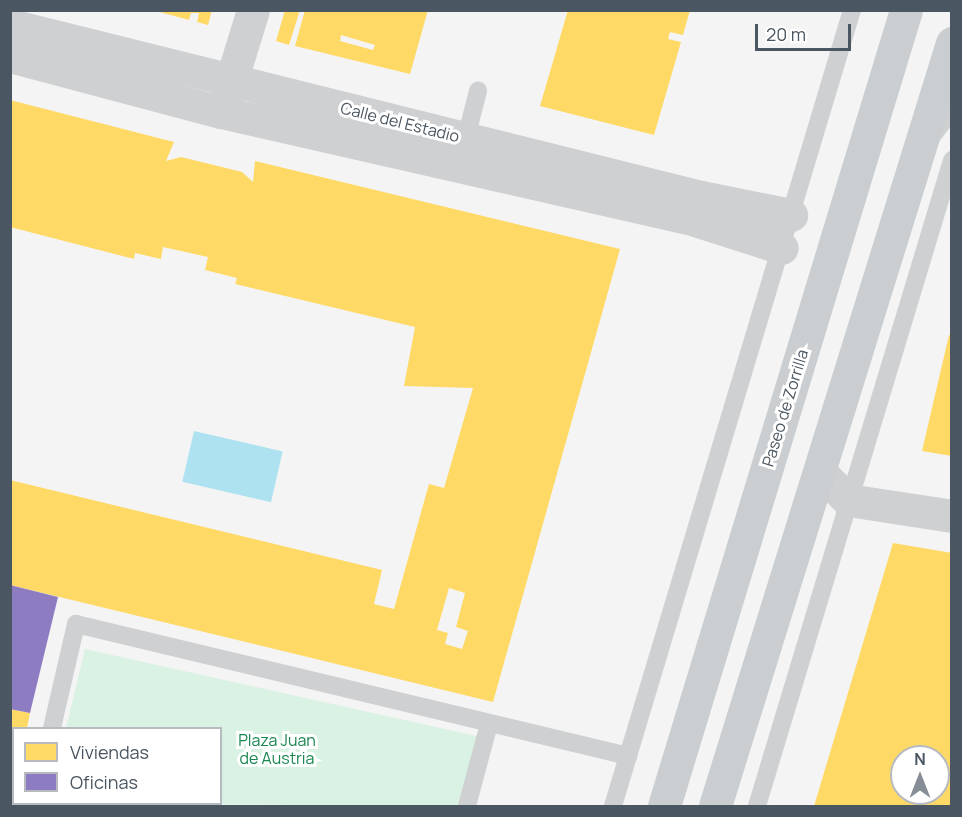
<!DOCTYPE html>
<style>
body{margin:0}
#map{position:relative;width:962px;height:817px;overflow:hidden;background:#f4f4f4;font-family:Manrope,sans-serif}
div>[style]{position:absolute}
.green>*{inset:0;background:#d9f2e3}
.water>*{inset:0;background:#aee2f0;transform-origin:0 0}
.homes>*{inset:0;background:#ffd966}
.offices>*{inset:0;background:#8e7cc3}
.service>*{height:18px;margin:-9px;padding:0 9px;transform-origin:9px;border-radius:9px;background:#ced0d2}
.pedestrian>*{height:27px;margin:-13.5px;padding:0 13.5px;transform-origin:13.5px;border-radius:13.5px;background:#ced0d2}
.minor>*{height:33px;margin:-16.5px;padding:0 16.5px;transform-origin:16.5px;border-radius:16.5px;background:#ced0d2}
.primary>*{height:33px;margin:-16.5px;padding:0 16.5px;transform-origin:16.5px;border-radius:16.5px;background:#caced1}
span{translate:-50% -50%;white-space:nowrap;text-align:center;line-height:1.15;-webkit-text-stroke:6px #fff;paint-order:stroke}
.street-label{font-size:16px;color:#4a5661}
.park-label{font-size:16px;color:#17864f}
.frame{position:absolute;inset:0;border:12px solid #4a5661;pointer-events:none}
.legend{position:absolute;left:12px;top:727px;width:210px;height:78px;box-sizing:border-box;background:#fff;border:2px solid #b7bbc0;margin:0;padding:8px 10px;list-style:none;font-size:18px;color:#4a5661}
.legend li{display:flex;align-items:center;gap:12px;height:30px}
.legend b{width:30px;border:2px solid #b7bbc0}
.north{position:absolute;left:890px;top:745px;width:60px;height:60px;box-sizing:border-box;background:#fff;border:2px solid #b7bbc0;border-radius:50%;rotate:0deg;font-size:16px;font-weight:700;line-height:24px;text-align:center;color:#4a5661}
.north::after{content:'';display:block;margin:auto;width:21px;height:27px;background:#868d94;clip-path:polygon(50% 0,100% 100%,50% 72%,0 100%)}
.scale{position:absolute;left:755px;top:24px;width:96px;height:27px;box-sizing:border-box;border:3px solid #4a5661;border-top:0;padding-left:8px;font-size:18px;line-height:21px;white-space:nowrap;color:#4a5661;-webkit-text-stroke:4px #fff;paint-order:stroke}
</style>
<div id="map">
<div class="green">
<i style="clip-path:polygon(85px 649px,481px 737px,461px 806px,104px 804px,220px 804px,220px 728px,66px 728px)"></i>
</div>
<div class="water">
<i style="left:194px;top:431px;width:91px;height:52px;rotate:13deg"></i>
</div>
<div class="homes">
<i style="clip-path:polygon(212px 10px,208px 25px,197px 22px,199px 13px,191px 13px,189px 20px,156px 11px)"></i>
<i style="clip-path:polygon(285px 10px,300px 10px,289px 45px,276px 41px)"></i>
<i style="clip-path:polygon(evenodd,305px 10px,428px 10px,410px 74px,295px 46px,305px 10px,341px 35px,375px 45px,373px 50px,340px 41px,341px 35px)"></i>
<i style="clip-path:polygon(568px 10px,690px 10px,683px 35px,670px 32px,668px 39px,681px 42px,654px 135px,540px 106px)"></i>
<i style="clip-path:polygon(evenodd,10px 100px,174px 142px,166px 161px,181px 157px,242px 172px,253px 182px,255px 161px,620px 249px,493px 702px,10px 585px,10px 480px,382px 570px,374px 604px,394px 609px,429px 484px,444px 488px,473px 388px,404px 386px,415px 327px,235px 284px,237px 278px,205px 270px,208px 257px,163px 247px,161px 259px,135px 253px,134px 259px,10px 227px,10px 100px,449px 588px,465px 593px,456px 627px,468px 631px,462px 649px,445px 644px,448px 633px,437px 630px,449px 588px)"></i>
<i style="clip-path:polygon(949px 335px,952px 336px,952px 456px,922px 451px)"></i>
<i style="clip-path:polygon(evenodd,893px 543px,952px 553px,952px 806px,814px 806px,893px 543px,902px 757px,938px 757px,938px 793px,902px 793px,902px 757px)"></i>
<i style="clip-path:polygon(10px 709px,30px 713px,27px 728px,14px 728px,11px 790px)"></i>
</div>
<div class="offices">
<i style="clip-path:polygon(10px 585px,58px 597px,30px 713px,10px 709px)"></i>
</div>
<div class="service">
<i style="left:932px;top:136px;width:33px;rotate:-52deg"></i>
<i style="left:466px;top:138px;width:49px;rotate:-75.7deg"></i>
<i style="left:52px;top:728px;width:107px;rotate:-77deg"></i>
<i style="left:76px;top:624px;width:568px;rotate:13.45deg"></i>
<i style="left:70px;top:804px;width:13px;rotate:9deg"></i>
<i style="left:467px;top:806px;width:85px;rotate:-75deg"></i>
<i style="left:613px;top:806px;width:831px;rotate:-73.29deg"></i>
<i style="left:757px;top:806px;width:675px;rotate:-73.2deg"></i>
</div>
<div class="pedestrian">
<i style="left:35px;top:806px;width:2px;rotate:-90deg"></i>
</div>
<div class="minor">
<i style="left:10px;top:25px;width:712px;rotate:13.98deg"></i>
<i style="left:701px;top:197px;width:92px;rotate:11.3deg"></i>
<i style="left:10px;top:56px;width:218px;rotate:14.9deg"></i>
<i style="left:221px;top:112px;width:486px;rotate:12.8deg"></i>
<i style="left:695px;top:220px;width:91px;rotate:17.8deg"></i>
<i style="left:225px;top:101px;width:95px;rotate:-72.9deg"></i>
<i style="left:821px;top:473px;width:38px;rotate:45deg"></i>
<i style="left:848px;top:500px;width:105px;rotate:8.7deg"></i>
</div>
<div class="primary">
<i style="left:664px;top:806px;width:832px;rotate:-73.09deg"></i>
<i style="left:715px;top:806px;width:799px;rotate:-72.74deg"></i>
</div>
<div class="street-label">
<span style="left:400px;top:122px;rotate:14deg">Calle del Estadio</span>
<span style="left:785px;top:408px;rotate:-73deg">Paseo de Zorrilla</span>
</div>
<div class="park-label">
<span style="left:277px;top:749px">Plaza Juan<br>de Austria</span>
</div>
<div class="frame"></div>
<ul class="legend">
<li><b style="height:16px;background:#ffd966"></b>Viviendas</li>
<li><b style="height:16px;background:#8e7cc3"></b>Oficinas</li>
</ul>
<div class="north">N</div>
<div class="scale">20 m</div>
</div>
